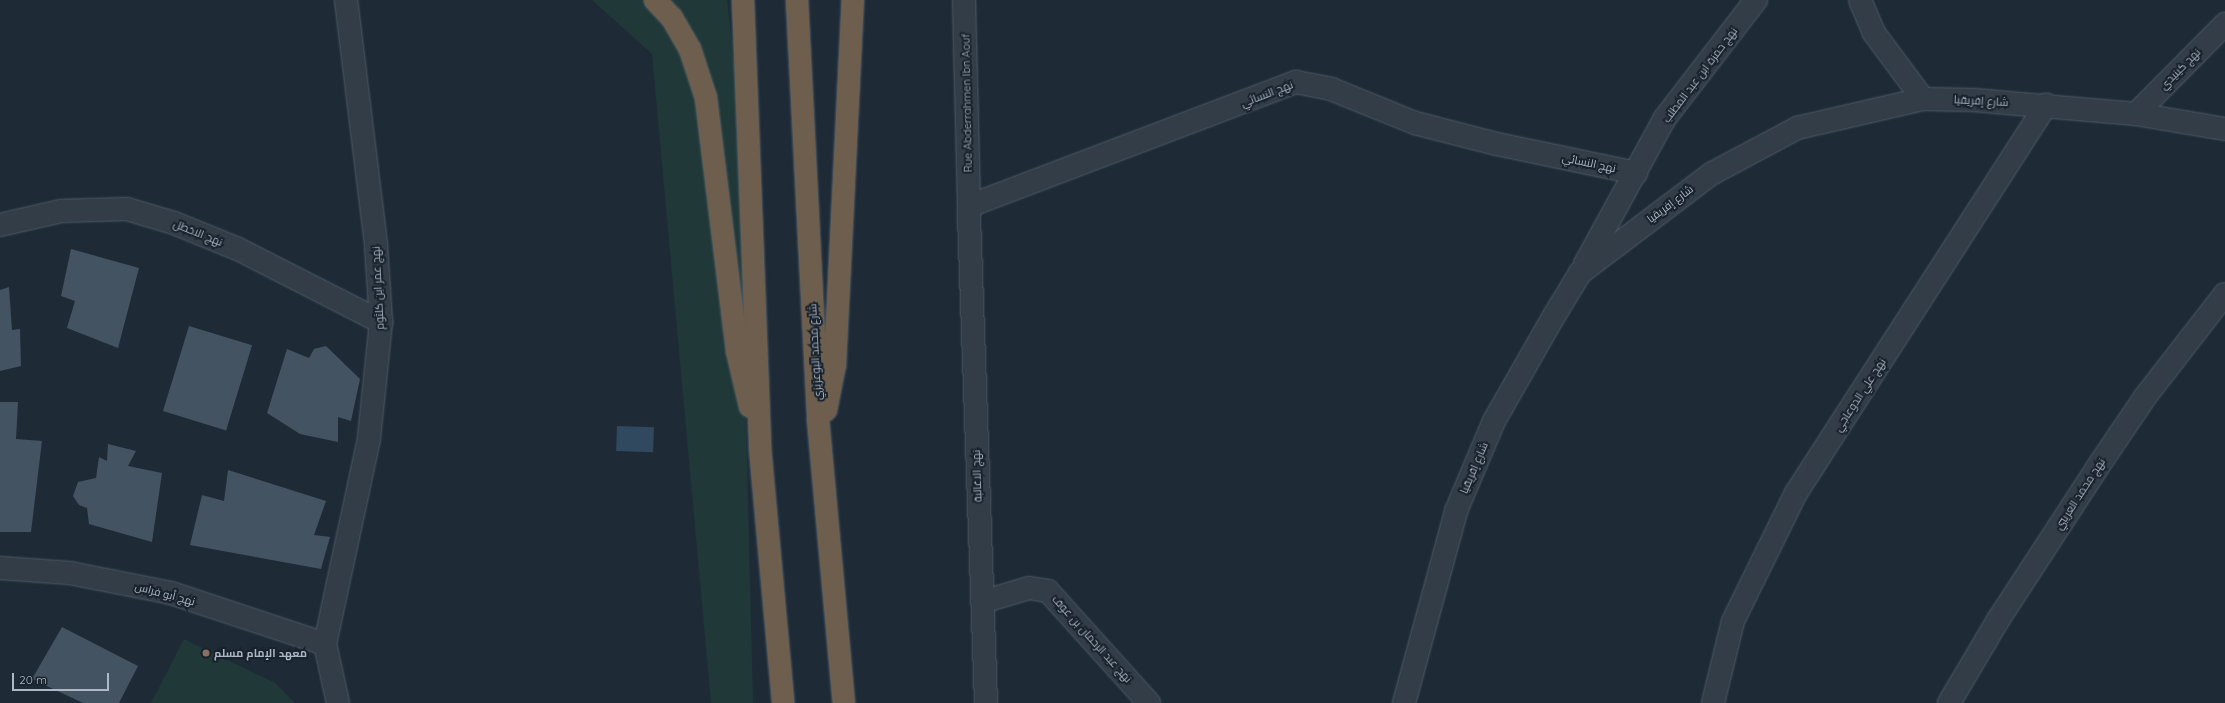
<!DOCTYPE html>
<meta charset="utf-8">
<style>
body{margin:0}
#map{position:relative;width:2225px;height:703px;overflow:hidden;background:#1e2b37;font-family:Quicksand,Cairo,sans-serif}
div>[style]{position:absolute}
.green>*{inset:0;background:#203838}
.water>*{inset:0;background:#30495f;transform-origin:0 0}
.building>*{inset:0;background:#445361;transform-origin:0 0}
.roads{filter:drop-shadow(0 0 1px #4f5b66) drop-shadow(0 0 1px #4f5b66)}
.minor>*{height:22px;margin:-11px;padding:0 11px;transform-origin:11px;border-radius:11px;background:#323d48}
.highway>*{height:22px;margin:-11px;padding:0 11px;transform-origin:11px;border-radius:11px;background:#6e5e4e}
.dots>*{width:11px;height:11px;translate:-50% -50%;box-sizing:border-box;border:2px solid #18222c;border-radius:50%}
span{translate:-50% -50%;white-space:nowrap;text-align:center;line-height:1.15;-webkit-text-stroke:4px #18222c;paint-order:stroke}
.street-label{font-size:11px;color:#acb8c5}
.poi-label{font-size:11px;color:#acb8c5;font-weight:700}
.left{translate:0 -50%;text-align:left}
.scale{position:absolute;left:12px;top:673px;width:97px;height:18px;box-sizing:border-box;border:2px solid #acb8c5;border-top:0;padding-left:5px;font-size:12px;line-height:14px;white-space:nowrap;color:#acb8c5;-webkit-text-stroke:3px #18222c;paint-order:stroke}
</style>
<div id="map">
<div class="green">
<i style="clip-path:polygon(592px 0,727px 0,738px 96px,753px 703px,711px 703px,652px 54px)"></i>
<i style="clip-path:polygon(184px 639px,275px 683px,295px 703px,151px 703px)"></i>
</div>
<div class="water">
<i style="left:617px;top:426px;width:37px;height:25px;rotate:2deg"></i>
</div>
<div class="building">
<i style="clip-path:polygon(71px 249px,139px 268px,118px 348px,67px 328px,75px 301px,61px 296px)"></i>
<i style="clip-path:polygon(9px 287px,12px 330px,20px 329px,21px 366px,0 371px,0 290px)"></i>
<i style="left:189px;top:326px;width:66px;height:89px;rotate:17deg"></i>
<i style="clip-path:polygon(326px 346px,360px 379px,351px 421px,338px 417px,338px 442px,300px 434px,267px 413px,287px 349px,309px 358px,314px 349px)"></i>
<i style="clip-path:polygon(0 402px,18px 402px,16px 439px,42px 441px,31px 532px,0 532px)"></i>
<i style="clip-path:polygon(108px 444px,136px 451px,128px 466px,162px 473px,152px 542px,89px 524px,87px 508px,79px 505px,73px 496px,78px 482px,96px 478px,99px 457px,107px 461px)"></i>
<i style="clip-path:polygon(228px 470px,326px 501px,314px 535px,330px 537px,321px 569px,190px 545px,202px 495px,224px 501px)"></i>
<i style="clip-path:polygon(62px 627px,138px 666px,119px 703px,83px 703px,32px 679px)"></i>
</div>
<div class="roads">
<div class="minor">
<i style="left:964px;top:0;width:206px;rotate:88.6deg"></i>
<i style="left:1860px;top:0;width:36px;rotate:67deg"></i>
<i style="left:1874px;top:33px;width:82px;rotate:53.4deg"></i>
<i style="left:2136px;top:114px;width:127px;rotate:-45.3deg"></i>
<i style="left:0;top:225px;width:63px;rotate:-12.9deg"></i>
<i style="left:61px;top:211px;width:66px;rotate:-1.7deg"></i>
<i style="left:127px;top:209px;width:49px;rotate:16.6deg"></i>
<i style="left:174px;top:223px;width:69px;rotate:22.1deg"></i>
<i style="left:238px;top:249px;width:161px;rotate:27deg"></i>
<i style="left:1585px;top:264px;width:166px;rotate:-61.3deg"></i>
<i style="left:1665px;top:118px;width:149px;rotate:-52.4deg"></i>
<i style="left:0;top:568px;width:70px;rotate:4.1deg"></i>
<i style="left:70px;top:573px;width:103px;rotate:11.2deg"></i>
<i style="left:171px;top:593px;width:162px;rotate:18.3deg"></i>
<i style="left:982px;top:602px;width:49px;rotate:-16.6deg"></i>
<i style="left:1029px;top:588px;width:19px;rotate:9deg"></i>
<i style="left:1048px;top:591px;width:151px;rotate:48deg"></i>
<i style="left:338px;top:703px;width:60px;rotate:-102.4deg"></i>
<i style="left:325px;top:644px;width:211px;rotate:-77.9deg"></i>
<i style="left:369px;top:438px;width:117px;rotate:-84.1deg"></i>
<i style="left:381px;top:322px;width:78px;rotate:-93.7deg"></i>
<i style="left:376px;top:244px;width:246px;rotate:-97deg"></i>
<i style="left:986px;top:703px;width:497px;rotate:-92deg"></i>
<i style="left:969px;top:206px;width:350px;rotate:-20.8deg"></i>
<i style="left:1296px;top:82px;width:36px;rotate:11deg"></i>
<i style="left:1331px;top:89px;width:91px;rotate:22deg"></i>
<i style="left:1415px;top:123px;width:85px;rotate:14.4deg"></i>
<i style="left:1497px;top:144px;width:142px;rotate:11.8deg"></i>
<i style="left:1404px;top:703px;width:199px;rotate:-74.8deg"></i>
<i style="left:1456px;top:511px;width:98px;rotate:-67.1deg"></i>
<i style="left:1494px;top:421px;width:121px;rotate:-60.3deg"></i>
<i style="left:1554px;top:316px;width:50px;rotate:-58.8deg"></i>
<i style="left:1580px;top:273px;width:164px;rotate:-37.1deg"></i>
<i style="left:1711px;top:174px;width:98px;rotate:-28.1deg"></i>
<i style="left:1797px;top:128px;width:129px;rotate:-13deg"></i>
<i style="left:1923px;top:99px;width:50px;rotate:1.1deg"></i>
<i style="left:1973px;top:100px;width:164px;rotate:4.9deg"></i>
<i style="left:2136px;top:114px;width:90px;rotate:9.6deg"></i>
<i style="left:1713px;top:703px;width:84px;rotate:-76.3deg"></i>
<i style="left:1733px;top:621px;width:143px;rotate:-63.8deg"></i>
<i style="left:1796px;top:493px;width:462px;rotate:-57.2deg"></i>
<i style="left:1949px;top:703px;width:96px;rotate:-59.4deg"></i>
<i style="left:1998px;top:620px;width:181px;rotate:-56.9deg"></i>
<i style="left:2097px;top:468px;width:86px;rotate:-55.9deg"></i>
<i style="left:2145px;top:397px;width:130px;rotate:-52.2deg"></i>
</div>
<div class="highway">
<i style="left:655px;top:0;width:25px;rotate:47deg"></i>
<i style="left:672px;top:18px;width:36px;rotate:60deg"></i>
<i style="left:690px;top:49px;width:52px;rotate:71.9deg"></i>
<i style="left:706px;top:98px;width:255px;rotate:83deg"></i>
<i style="left:737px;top:351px;width:57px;rotate:76.7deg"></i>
<i style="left:743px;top:0;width:448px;rotate:87.8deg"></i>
<i style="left:760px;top:448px;width:256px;rotate:84.8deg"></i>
<i style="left:797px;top:0;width:420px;rotate:87.1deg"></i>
<i style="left:818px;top:419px;width:285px;rotate:84.8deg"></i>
<i style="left:826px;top:410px;width:47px;rotate:-78.9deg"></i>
<i style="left:835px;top:364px;width:364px;rotate:-87.2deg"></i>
</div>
</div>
<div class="dots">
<i style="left:206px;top:653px;background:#8d6e63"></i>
</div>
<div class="street-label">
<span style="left:2180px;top:69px;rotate:-45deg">نهج كينيدي</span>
<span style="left:1700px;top:75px;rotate:-53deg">نهج حمزة ابن عبد المطلب</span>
<span style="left:1267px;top:94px;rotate:-21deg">نهج النسائي</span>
<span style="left:1981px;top:101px;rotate:3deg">شارع إفريقيا</span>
<span style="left:967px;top:103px;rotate:-91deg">Rue Abderrahmen Ibn Aouf</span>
<span style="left:1589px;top:163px;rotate:12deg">نهج النسائي</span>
<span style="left:1670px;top:204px;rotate:-37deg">شارع إفريقيا</span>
<span style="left:198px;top:233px;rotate:22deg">نهج الاخطل</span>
<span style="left:378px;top:288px;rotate:-93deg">نهج عمر ابن كلثوم</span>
<span style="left:815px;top:352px;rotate:-93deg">شارع محمد البوعزيزي</span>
<span style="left:1860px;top:395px;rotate:-57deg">نهج علي الدوعاجي</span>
<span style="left:1474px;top:468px;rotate:-67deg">شارع إفريقيا</span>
<span style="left:977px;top:476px;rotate:-92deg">نهج الاغالبة</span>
<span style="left:2080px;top:494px;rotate:-57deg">نهج محمد العريبي</span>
<span style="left:165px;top:594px;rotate:15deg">نهج أبو فراس</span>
<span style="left:1092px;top:639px;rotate:48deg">نهج عبد الرحمان بن عوف</span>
</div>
<div class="poi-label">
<span class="left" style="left:214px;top:653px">معهد الإمام مسلم</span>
</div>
<div class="scale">20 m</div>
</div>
